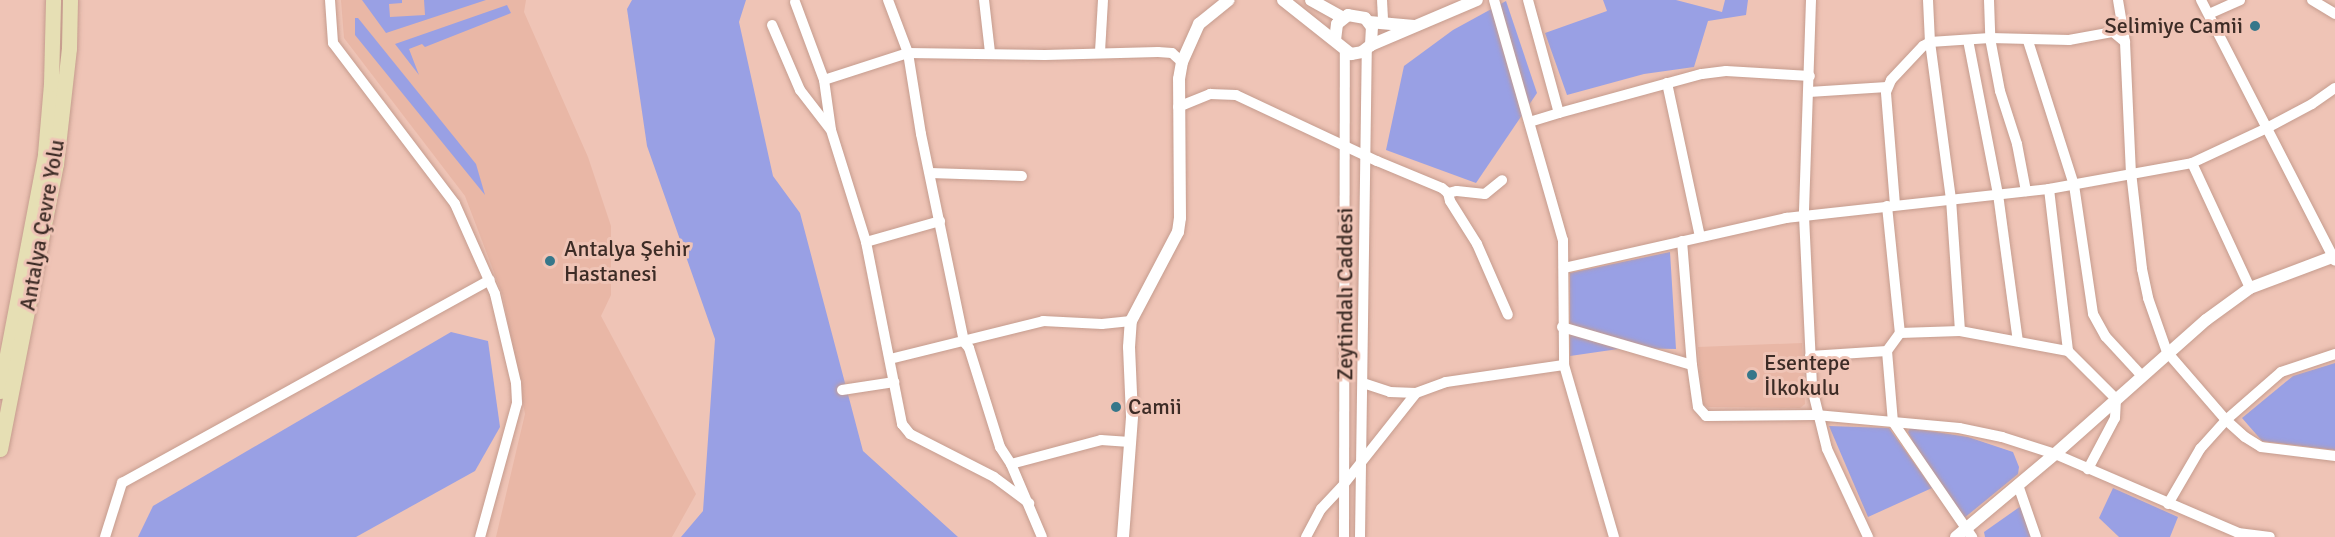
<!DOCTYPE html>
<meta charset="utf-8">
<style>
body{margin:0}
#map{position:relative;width:2335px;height:537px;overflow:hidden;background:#efc4b6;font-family:Signika,sans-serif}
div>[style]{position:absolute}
.built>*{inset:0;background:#e9b7a6}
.green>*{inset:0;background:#99a0e4}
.roads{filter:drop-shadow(0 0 2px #c59c8e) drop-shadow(0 0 2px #c59c8e)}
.minor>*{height:10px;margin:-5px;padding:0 5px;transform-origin:5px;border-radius:5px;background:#fff}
.tertiary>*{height:12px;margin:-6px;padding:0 6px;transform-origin:6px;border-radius:6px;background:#fff}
.primary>*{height:15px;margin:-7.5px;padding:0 7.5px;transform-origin:7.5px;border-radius:7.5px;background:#e6dfb4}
.dots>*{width:16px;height:16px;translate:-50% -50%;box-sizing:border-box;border:3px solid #efc4b6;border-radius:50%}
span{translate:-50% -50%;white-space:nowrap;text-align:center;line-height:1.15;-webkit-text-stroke:6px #efc4b6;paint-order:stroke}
.poi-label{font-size:22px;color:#3d2c26}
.right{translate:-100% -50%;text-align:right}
.left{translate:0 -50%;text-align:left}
.street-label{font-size:22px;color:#3d2c26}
</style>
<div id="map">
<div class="built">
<i style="clip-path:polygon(341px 0,526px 0,524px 12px,588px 157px,611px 226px,611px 295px,601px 316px,696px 494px,672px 537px,496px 537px,525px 414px,503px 296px,465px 196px,344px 38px)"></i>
<i style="clip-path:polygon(1802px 343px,1805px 404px,1800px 408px,1708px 407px,1702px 403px,1698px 347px)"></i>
</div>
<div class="green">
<i style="clip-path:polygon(362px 0,402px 0,402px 3px,389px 4px,390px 17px,425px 15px,424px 0,486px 0,386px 33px)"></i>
<i style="clip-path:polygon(632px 0,746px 0,739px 22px,773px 176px,800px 213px,863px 451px,958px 537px,681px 537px,703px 511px,715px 339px,647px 146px,627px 9px)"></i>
<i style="clip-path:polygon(1603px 0,1676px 0,1722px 12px,1725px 0,1748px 0,1746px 15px,1708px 21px,1694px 67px,1644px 74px,1567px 95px,1545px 33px,1607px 11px)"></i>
<i style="clip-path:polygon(1506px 1px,1537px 93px,1476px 183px,1386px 150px,1404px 66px,1453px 30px)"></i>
<i style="clip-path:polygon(507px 5px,511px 13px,425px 47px,422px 44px,409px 49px,419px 75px,395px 44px)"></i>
<i style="clip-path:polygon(355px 18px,358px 18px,476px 164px,485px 195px,355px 35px)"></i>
<i style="clip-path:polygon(1670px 252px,1676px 349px,1625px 348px,1570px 356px,1570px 273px)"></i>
<i style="clip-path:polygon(451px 332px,488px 341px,500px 427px,475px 471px,356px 537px,138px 537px,153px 506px)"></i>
<i style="clip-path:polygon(2335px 363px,2335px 450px,2262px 441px,2242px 418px,2293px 376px)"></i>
<i style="clip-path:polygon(1829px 426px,1889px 428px,1932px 488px,1868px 517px)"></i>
<i style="clip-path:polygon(1910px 428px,1968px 437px,2013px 452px,2019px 467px,2018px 474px,1963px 519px,1913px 442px,1908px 432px)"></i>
<i style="clip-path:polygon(2113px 488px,2178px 517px,2170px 537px,2119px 537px,2099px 518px)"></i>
<i style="clip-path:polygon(2021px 506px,2031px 537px,1985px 537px,1984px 532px)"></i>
</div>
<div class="roads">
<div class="minor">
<i style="left:330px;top:0;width:43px;rotate:86deg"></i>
<i style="left:333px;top:43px;width:202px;rotate:52.8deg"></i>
<i style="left:455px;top:204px;width:98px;rotate:66deg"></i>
<i style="left:495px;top:294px;width:91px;rotate:76.7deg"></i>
<i style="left:516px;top:383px;width:20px;rotate:87deg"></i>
<i style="left:517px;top:403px;width:139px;rotate:105.4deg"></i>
<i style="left:888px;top:0;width:57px;rotate:69.3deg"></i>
<i style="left:908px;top:53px;width:82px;rotate:80.9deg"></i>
<i style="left:921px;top:134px;width:212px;rotate:78.3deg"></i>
<i style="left:964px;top:342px;width:8px;rotate:50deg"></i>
<i style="left:969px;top:348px;width:104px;rotate:72.6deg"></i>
<i style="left:1000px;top:447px;width:20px;rotate:57deg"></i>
<i style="left:1011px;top:464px;width:79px;rotate:67deg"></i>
<i style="left:984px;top:0;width:53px;rotate:83.5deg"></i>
<i style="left:1382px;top:0;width:22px;rotate:87deg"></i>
<i style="left:1494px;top:0;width:250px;rotate:74deg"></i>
<i style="left:1563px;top:240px;width:125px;rotate:89.5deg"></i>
<i style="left:1564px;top:365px;width:179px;rotate:73.8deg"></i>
<i style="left:1528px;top:0;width:117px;rotate:74.7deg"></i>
<i style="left:1559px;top:113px;width:30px;rotate:163deg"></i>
<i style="left:1811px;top:0;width:216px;rotate:91.9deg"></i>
<i style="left:1804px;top:216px;width:172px;rotate:87.3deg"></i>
<i style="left:1812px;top:388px;width:63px;rotate:76.2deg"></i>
<i style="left:1827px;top:449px;width:97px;rotate:65deg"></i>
<i style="left:1928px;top:0;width:42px;rotate:87.3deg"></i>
<i style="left:1930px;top:42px;width:158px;rotate:82.4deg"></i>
<i style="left:1951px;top:199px;width:132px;rotate:86.1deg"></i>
<i style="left:1960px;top:331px;width:110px;rotate:10.5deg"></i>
<i style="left:2068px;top:351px;width:68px;rotate:45deg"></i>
<i style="left:2116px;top:399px;width:19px;rotate:93deg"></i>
<i style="left:2115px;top:418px;width:58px;rotate:117.9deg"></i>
<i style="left:1989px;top:0;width:38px;rotate:88deg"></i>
<i style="left:1990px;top:38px;width:54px;rotate:79.3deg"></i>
<i style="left:2000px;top:91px;width:56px;rotate:72.2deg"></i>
<i style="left:2017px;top:144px;width:48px;rotate:79.2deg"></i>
<i style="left:2118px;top:0;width:43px;rotate:80.5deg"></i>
<i style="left:2125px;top:42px;width:130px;rotate:87.4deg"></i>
<i style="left:2131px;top:172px;width:98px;rotate:83.5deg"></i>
<i style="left:2142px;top:269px;width:30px;rotate:78deg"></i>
<i style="left:2148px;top:298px;width:57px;rotate:70.6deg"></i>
<i style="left:2167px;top:352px;width:90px;rotate:49.1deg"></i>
<i style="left:2226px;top:420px;width:25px;rotate:42deg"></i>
<i style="left:2245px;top:437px;width:19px;rotate:32deg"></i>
<i style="left:2261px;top:447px;width:75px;rotate:6.9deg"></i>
<i style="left:2201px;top:0;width:293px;rotate:62.8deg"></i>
<i style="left:2312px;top:0;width:27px;rotate:31deg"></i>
<i style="left:795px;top:2px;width:83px;rotate:69.6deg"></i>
<i style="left:824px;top:80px;width:50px;rotate:82deg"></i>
<i style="left:831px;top:130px;width:117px;rotate:72.6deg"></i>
<i style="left:866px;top:242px;width:186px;rotate:78.8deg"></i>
<i style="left:902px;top:424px;width:13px;rotate:51deg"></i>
<i style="left:910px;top:434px;width:94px;rotate:27.1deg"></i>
<i style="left:994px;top:477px;width:44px;rotate:36.6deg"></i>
<i style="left:2209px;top:14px;width:34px;rotate:-24deg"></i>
<i style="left:772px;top:25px;width:71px;rotate:66.7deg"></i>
<i style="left:800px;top:90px;width:49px;rotate:52.4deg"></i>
<i style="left:1968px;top:40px;width:157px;rotate:79deg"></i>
<i style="left:1998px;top:194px;width:148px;rotate:82.3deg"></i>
<i style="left:2028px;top:41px;width:151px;rotate:72.3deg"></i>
<i style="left:2074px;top:185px;width:130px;rotate:81.6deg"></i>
<i style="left:2093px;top:314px;width:26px;rotate:61deg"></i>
<i style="left:2106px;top:337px;width:53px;rotate:47.3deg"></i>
<i style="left:1100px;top:52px;width:52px;rotate:-86.7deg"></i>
<i style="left:824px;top:80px;width:88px;rotate:-17.8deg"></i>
<i style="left:908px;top:53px;width:137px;rotate:0.8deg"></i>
<i style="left:1045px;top:55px;width:113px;rotate:-1.5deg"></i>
<i style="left:1158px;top:52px;width:14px;rotate:4deg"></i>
<i style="left:1172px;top:53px;width:13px;rotate:42deg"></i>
<i style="left:1667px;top:83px;width:157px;rotate:77.9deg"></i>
<i style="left:1809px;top:92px;width:78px;rotate:-3.7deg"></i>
<i style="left:1178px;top:107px;width:35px;rotate:-22deg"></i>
<i style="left:1210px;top:94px;width:26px;rotate:2deg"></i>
<i style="left:1236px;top:95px;width:156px;rotate:25.1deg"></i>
<i style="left:1377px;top:161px;width:70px;rotate:22.6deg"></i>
<i style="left:1442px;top:188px;width:8px;rotate:40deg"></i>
<i style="left:1448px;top:193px;width:8px;rotate:76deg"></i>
<i style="left:1450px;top:201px;width:51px;rotate:57.9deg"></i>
<i style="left:1477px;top:244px;width:77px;rotate:66.4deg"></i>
<i style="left:1559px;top:113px;width:148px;rotate:-15.3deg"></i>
<i style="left:1702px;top:74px;width:24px;rotate:-7deg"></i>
<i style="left:1726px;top:71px;width:84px;rotate:3.4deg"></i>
<i style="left:2192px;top:163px;width:138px;rotate:65.1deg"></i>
<i style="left:930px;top:173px;width:92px;rotate:1.9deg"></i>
<i style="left:2049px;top:189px;width:163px;rotate:83.3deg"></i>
<i style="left:1448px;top:193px;width:9px;rotate:-13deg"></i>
<i style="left:1457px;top:191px;width:28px;rotate:6deg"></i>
<i style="left:1485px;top:194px;width:22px;rotate:-39deg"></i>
<i style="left:1895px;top:205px;width:113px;rotate:-94.6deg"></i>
<i style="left:1886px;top:92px;width:13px;rotate:-67deg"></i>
<i style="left:1891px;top:80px;width:47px;rotate:-46.7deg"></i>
<i style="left:1923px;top:46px;width:8px;rotate:-30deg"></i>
<i style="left:1930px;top:42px;width:60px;rotate:-3.8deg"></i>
<i style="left:1990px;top:38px;width:79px;rotate:1.5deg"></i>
<i style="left:2069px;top:40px;width:45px;rotate:-10.3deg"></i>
<i style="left:2113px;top:32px;width:16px;rotate:40deg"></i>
<i style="left:1887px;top:206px;width:128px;rotate:84.2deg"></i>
<i style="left:1900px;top:333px;width:22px;rotate:126deg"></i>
<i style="left:1682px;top:241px;width:124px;rotate:85.4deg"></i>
<i style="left:866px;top:242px;width:77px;rotate:-15.8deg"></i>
<i style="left:1564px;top:268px;width:228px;rotate:-12.7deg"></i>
<i style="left:1786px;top:218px;width:265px;rotate:-6.3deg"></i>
<i style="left:2049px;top:189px;width:145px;rotate:-10.3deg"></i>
<i style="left:2192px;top:163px;width:81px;rotate:-25deg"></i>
<i style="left:2265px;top:129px;width:53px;rotate:-28deg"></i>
<i style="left:2312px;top:104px;width:28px;rotate:-35deg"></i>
<i style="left:1562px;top:327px;width:135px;rotate:16.3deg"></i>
<i style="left:1692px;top:365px;width:42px;rotate:81.9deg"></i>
<i style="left:1698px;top:407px;width:12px;rotate:48deg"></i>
<i style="left:1706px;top:416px;width:110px;rotate:-0.5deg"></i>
<i style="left:1816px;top:415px;width:144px;rotate:5.2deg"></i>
<i style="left:1959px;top:428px;width:44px;rotate:11.8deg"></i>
<i style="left:2002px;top:437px;width:56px;rotate:17.8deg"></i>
<i style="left:2055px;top:454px;width:199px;rotate:23.3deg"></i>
<i style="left:2238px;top:533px;width:32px;rotate:7deg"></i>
<i style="left:1900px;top:333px;width:60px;rotate:-1.9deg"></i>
<i style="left:1810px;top:356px;width:77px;rotate:-3.7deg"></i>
<i style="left:1887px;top:351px;width:71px;rotate:85.2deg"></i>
<i style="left:1893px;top:422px;width:140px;rotate:55.5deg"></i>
<i style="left:890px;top:359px;width:158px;rotate:-13.9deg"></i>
<i style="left:1043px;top:321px;width:59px;rotate:2.9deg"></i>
<i style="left:1102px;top:324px;width:29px;rotate:-6deg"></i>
<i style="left:1363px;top:383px;width:28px;rotate:18deg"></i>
<i style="left:1390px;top:392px;width:26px;rotate:2deg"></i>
<i style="left:842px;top:390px;width:53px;rotate:-8.7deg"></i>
<i style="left:1011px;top:464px;width:93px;rotate:-14.9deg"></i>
<i style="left:1101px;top:440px;width:29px;rotate:4deg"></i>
<i style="left:2018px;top:485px;width:55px;rotate:70.9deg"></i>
<i style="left:2168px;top:504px;width:64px;rotate:-59.8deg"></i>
<i style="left:2200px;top:449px;width:39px;rotate:-48deg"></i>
<i style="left:2226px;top:420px;width:73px;rotate:-41.1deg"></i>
<i style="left:2281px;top:372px;width:57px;rotate:-18.4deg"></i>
<i style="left:105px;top:537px;width:57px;rotate:-72.5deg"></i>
<i style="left:122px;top:483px;width:420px;rotate:-28.9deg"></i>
<i style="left:1306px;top:537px;width:32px;rotate:-62deg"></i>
<i style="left:1321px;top:509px;width:34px;rotate:-47deg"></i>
<i style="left:1344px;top:484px;width:116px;rotate:-51.6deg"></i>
<i style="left:1416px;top:393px;width:32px;rotate:-20deg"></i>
<i style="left:1446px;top:382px;width:119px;rotate:-8.2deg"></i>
<i style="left:1344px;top:537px;width:485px;rotate:-89.9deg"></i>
<i style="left:1360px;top:537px;width:488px;rotate:-89.2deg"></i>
</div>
<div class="tertiary">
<i style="left:1283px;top:0;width:87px;rotate:38.5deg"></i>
<i style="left:1351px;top:54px;width:11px;rotate:-10deg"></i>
<i style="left:1362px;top:52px;width:11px;rotate:-38deg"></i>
<i style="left:1371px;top:45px;width:18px;rotate:-87deg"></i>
<i style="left:1372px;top:27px;width:11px;rotate:-128deg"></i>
<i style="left:1365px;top:18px;width:17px;rotate:-170deg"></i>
<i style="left:1348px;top:15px;width:14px;rotate:141deg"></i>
<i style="left:1337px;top:24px;width:16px;rotate:97deg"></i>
<i style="left:1311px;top:0;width:37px;rotate:29deg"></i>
<i style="left:1369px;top:22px;width:45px;rotate:5.1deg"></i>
<i style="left:1371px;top:45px;width:115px;rotate:-23deg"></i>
<i style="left:1123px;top:537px;width:121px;rotate:-85.7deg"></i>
<i style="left:1132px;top:416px;width:69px;rotate:-92.5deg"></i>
<i style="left:1129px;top:347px;width:26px;rotate:-86deg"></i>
<i style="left:1131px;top:321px;width:101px;rotate:-62.2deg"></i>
<i style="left:1178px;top:232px;width:14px;rotate:-82deg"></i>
<i style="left:1180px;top:218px;width:139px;rotate:-90.4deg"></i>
<i style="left:1179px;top:79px;width:17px;rotate:-80deg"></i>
<i style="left:1182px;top:62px;width:42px;rotate:-65.9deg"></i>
<i style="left:1199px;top:24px;width:38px;rotate:-39deg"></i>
<i style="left:1956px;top:537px;width:129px;rotate:-40deg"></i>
<i style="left:2055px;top:454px;width:202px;rotate:-41.6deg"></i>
<i style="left:2206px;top:320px;width:54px;rotate:-36deg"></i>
<i style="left:2250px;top:288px;width:91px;rotate:-20.6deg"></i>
</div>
<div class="primary">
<i style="left:0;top:391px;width:241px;rotate:-79.2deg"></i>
<i style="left:45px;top:154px;width:70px;rotate:-85.1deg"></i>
<i style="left:51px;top:84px;width:84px;rotate:-88.6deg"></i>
<i style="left:0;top:449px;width:290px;rotate:-78.9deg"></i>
<i style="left:56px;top:164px;width:117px;rotate:-83.6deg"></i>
<i style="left:69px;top:48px;width:48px;rotate:-88.8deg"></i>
</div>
</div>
<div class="dots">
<i style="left:2255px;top:26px;background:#36778a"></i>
<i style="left:550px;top:261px;background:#36778a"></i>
<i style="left:1752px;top:375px;background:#36778a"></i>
<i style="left:1116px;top:407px;background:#36778a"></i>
</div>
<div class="poi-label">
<span class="right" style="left:2243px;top:26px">Selimiye Camii</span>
<span class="left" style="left:564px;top:261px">Antalya Şehir<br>Hastanesi</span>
<span class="left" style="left:1764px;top:375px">Esentepe<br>İlkokulu</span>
<span class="left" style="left:1128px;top:407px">Camii</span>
</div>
<div class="street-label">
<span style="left:42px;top:225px;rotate:-80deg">Antalya Çevre Yolu</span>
<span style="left:1345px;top:294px;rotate:-90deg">Zeytindalı Caddesi</span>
</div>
</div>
